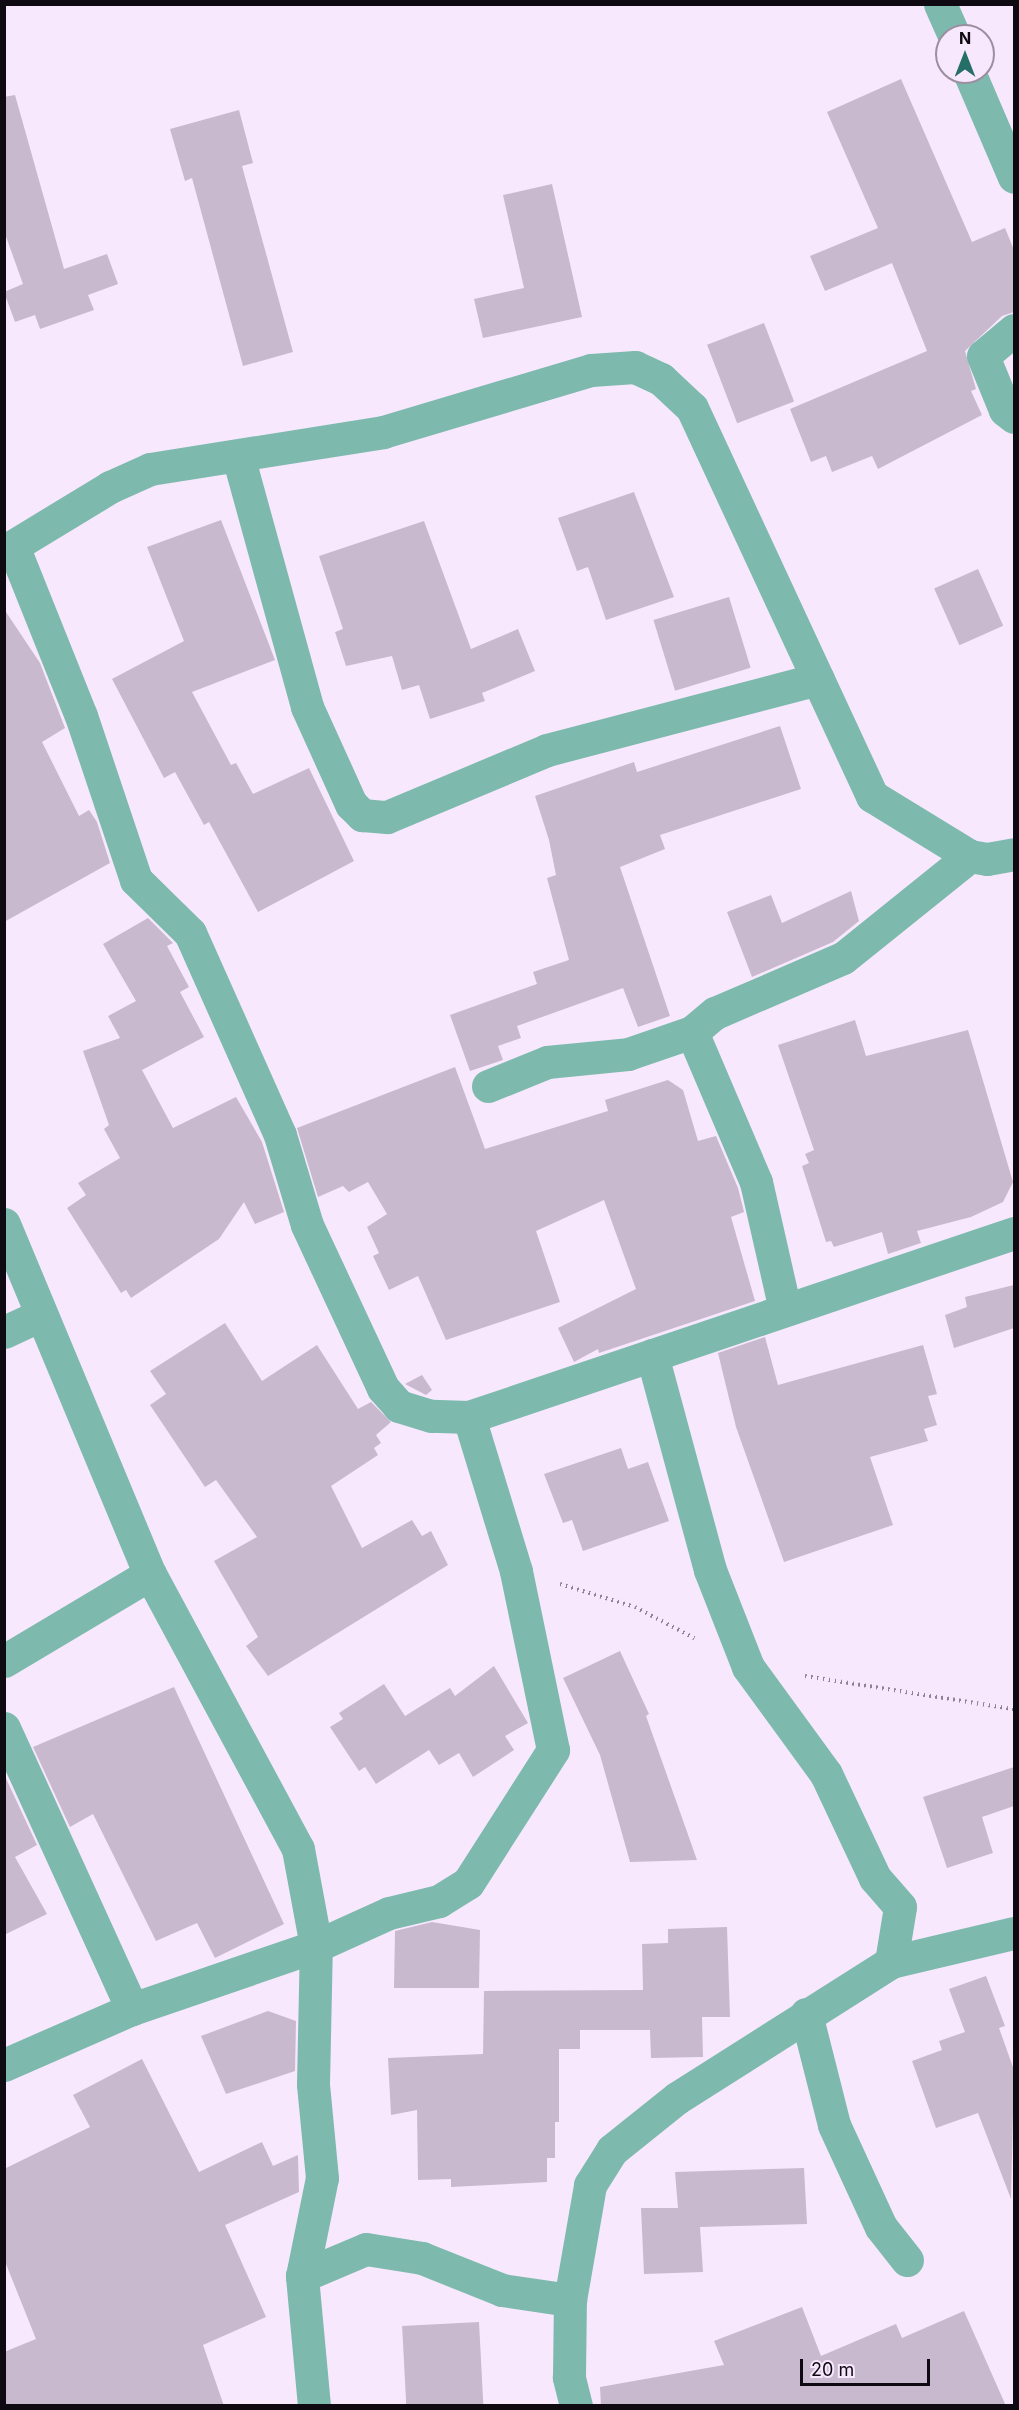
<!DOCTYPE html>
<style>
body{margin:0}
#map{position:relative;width:1019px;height:2410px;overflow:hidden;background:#f8e8fe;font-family:Inter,sans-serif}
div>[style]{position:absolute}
.building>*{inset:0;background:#c9b9cf;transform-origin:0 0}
.path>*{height:4px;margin-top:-2px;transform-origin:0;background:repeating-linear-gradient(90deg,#8e8393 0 1.5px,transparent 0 6px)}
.minor>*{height:33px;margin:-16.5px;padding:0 16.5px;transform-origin:16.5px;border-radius:16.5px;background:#7dbaad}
span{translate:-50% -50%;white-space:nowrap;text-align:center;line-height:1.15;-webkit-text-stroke:6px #f8e8fe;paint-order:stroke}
.frame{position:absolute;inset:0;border:6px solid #0f0a11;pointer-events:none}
.north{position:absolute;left:935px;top:24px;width:60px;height:60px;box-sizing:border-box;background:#f8e8fe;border:2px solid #9b8f9f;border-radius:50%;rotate:0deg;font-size:16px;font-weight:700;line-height:24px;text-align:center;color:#0f0a11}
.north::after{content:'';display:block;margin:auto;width:21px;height:27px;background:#266f68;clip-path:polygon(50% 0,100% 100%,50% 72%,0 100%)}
.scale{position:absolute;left:800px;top:2359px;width:130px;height:27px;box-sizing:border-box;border:3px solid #0f0a11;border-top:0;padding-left:8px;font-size:18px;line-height:21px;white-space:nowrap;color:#0f0a11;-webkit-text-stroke:4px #f8e8fe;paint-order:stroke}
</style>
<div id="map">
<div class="building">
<i style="clip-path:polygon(901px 79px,972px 242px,1005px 228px,1014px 250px,1014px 312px,1002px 316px,965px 351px,976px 389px,971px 391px,982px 415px,878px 469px,872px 456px,832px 472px,826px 456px,811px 462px,790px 409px,927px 351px,892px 263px,825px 291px,810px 256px,878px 228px,827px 112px)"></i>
<i style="clip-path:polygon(15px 95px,64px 269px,107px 254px,118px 284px,88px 295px,94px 310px,40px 329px,35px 315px,15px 322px,4px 292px,23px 284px,4px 231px,4px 97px)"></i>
<i style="clip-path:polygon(239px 110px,253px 163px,242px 166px,293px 352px,243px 366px,192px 178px,185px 181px,170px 129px)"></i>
<i style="clip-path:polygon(552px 184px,582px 317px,483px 338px,474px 299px,524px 288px,503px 195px)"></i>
<i style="left:764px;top:323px;width:84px;height:61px;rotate:69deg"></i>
<i style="clip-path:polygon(634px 492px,674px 597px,606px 620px,588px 567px,577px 571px,558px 518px)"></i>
<i style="clip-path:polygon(221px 520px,275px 660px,192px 692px,231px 765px,236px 763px,253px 794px,309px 768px,354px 861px,258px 912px,209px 822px,204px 825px,175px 772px,164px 778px,112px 679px,184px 641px,147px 547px)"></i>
<i style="clip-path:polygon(424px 521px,471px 649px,518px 629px,535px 671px,482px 693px,485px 701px,430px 719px,419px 685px,402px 690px,392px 656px,346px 666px,335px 632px,343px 629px,319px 556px)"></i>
<i style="left:978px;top:569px;width:62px;height:48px;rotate:66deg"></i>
<i style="left:729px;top:597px;width:74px;height:79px;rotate:73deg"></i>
<i style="clip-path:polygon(4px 609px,40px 663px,65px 728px,42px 742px,79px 816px,89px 810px,97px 822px,110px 863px,4px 922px)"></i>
<i style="clip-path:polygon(780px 726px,801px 789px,660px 835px,665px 849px,620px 867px,670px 1016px,638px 1027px,623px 988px,517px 1026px,521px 1038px,498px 1046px,503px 1060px,470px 1071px,450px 1015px,537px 984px,533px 972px,569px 960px,547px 878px,556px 875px,549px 840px,535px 796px,634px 762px,637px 772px)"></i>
<i style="clip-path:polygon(851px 891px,859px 921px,833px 942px,752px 977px,727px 912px,771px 895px,782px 923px)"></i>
<i style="clip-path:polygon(148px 918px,173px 943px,167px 946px,189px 987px,180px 992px,204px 1037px,142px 1070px,173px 1128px,236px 1097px,262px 1142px,284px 1212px,255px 1224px,244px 1202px,219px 1239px,131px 1298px,126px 1290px,121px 1293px,67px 1208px,86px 1195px,78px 1183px,120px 1158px,104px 1129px,109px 1125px,83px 1051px,120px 1038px,108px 1016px,136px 1001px,103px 944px)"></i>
<i style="clip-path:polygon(855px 1020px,866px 1056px,968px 1030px,1013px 1182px,1003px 1202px,971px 1217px,917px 1231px,921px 1243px,888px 1254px,882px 1232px,834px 1247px,831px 1241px,826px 1242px,802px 1166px,809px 1163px,805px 1154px,814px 1150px,778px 1045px)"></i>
<i style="clip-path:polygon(455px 1067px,485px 1149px,608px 1111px,605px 1100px,668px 1080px,683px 1090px,698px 1141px,716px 1136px,738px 1188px,744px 1212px,731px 1217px,755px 1301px,599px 1353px,598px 1349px,574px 1362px,558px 1328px,636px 1289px,604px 1200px,536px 1231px,560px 1302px,446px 1340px,418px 1276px,389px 1290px,373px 1256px,379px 1253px,367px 1227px,387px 1214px,368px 1182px,349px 1192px,343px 1186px,318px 1197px,297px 1128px)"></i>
<i style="clip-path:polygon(1014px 1285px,1014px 1328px,954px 1348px,945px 1315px,967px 1307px,965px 1297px)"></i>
<i style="clip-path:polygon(225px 1323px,262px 1381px,317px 1345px,358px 1409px,371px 1402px,391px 1422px,376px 1435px,381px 1443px,374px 1448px,378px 1455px,331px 1486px,362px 1548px,412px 1520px,422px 1536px,431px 1531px,448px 1565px,268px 1676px,246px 1646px,258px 1637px,214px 1561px,257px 1537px,216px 1480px,205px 1487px,150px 1405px,166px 1394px,150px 1371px)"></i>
<i style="clip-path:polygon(765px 1337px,778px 1385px,923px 1345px,937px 1394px,928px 1396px,937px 1425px,924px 1429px,928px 1441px,870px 1457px,893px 1525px,784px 1562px,736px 1427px,718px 1353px)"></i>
<i style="clip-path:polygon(422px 1375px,432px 1390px,426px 1395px,405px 1384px)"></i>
<i style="clip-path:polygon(621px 1448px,628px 1469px,648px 1462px,669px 1521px,583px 1551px,572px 1520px,563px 1523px,544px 1474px)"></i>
<i style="clip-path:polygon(620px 1651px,649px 1714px,646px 1716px,697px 1860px,630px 1862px,600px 1755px,563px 1678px)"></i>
<i style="clip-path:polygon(494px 1666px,528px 1723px,505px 1736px,514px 1750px,473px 1777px,459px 1753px,439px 1765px,429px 1750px,376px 1784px,365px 1767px,359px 1771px,330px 1727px,343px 1719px,339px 1713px,384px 1684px,405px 1716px,450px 1688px,455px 1696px)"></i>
<i style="clip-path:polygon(174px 1687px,284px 1924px,215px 1958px,197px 1923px,156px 1941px,93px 1814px,70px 1827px,33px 1747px)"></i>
<i style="clip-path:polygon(1014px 1767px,1014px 1806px,982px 1817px,993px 1853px,947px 1868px,923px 1797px)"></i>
<i style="clip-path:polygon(4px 1774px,37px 1845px,15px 1857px,47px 1914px,4px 1935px)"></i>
<i style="clip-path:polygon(432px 1922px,480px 1930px,479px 1988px,394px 1988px,395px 1931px)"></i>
<i style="clip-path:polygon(727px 1927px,730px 2017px,702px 2017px,703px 2057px,651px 2058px,650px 2030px,580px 2030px,580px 2049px,559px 2049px,559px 2122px,555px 2122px,555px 2158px,547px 2158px,547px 2182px,451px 2187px,451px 2179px,418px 2180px,417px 2110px,391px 2115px,388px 2058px,483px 2054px,484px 1991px,643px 1990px,642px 1944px,668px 1943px,668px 1929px)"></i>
<i style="clip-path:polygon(986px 1976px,1005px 2026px,999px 2028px,1014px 2070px,1011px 2199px,978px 2113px,936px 2128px,912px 2061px,942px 2050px,939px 2041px,965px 2032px,949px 1989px)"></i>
<i style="clip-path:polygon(268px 2011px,296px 2021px,295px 2071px,226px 2094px,201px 2036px)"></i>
<i style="clip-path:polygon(142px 2059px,199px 2172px,262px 2142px,273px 2166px,298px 2155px,299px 2192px,225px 2225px,266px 2317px,203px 2345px,224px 2406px,4px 2406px,4px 2352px,36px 2339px,4px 2259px,4px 2169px,90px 2127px,73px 2095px)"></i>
<i style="clip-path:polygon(804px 2168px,807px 2224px,700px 2227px,703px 2272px,644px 2274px,641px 2208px,678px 2208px,675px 2172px)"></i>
<i style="clip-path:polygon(802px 2307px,821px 2356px,896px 2324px,902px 2338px,964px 2311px,1006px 2406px,601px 2406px,600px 2387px,724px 2365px,714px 2341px)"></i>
<i style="left:479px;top:2322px;width:84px;height:77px;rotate:87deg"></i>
</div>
<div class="path">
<i style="left:560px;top:1584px;width:78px;rotate:17deg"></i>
<i style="left:635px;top:1607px;width:67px;rotate:27.7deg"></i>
<i style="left:805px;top:1676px;width:212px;rotate:9deg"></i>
</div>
<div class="minor">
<i style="left:940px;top:4px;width:35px;rotate:66deg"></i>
<i style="left:969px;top:72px;width:114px;rotate:66.8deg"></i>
<i style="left:1014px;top:330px;width:40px;rotate:140deg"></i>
<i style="left:983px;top:356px;width:58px;rotate:67.8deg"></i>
<i style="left:1005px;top:410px;width:11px;rotate:38deg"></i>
<i style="left:238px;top:456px;width:260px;rotate:74.6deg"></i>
<i style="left:307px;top:707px;width:107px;rotate:65.6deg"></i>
<i style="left:351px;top:804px;width:16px;rotate:45deg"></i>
<i style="left:362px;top:815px;width:25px;rotate:5deg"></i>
<i style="left:387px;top:817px;width:173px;rotate:-22.7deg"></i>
<i style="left:547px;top:750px;width:280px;rotate:-14.7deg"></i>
<i style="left:692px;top:1032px;width:163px;rotate:66.9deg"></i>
<i style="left:756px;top:1182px;width:131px;rotate:77.2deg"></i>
<i style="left:488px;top:1086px;width:64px;rotate:-22.1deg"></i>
<i style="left:547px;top:1062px;width:81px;rotate:-5.6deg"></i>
<i style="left:628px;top:1054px;width:68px;rotate:-19deg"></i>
<i style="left:692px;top:1032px;width:30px;rotate:-40deg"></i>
<i style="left:715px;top:1013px;width:139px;rotate:-23.3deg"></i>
<i style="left:843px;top:958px;width:163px;rotate:-38.8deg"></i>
<i style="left:4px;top:1224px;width:379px;rotate:67.4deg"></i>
<i style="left:150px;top:1574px;width:312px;rotate:61.7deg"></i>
<i style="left:298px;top:1849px;width:99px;rotate:79.5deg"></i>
<i style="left:316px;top:1946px;width:194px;rotate:161.1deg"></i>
<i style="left:132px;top:2009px;width:140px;rotate:156.4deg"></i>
<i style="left:4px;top:1332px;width:41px;rotate:-24.7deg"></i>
<i style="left:652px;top:1355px;width:223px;rotate:74.9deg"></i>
<i style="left:710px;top:1570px;width:104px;rotate:68.6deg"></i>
<i style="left:748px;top:1667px;width:132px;rotate:53.9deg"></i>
<i style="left:826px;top:1774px;width:115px;rotate:64.8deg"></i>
<i style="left:875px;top:1878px;width:38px;rotate:49deg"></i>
<i style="left:900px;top:1907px;width:56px;rotate:99.3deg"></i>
<i style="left:469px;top:1417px;width:38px;rotate:-178deg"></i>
<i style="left:431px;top:1416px;width:34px;rotate:-163deg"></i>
<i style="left:399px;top:1406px;width:24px;rotate:-132deg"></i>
<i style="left:383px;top:1388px;width:180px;rotate:-115deg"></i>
<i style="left:307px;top:1225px;width:94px;rotate:-106.7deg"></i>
<i style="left:280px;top:1135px;width:221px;rotate:-114deg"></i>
<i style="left:190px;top:933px;width:76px;rotate:-135.5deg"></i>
<i style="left:136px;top:880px;width:173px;rotate:-108.5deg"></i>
<i style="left:81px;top:716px;width:183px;rotate:-111.8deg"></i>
<i style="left:13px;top:546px;width:114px;rotate:-31.3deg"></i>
<i style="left:110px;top:487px;width:44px;rotate:-24.2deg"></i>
<i style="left:150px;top:469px;width:236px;rotate:-9deg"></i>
<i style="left:383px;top:432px;width:217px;rotate:-16.6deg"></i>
<i style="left:591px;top:370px;width:44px;rotate:-3.9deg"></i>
<i style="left:635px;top:367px;width:29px;rotate:25deg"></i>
<i style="left:661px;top:379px;width:42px;rotate:43.1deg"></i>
<i style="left:692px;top:408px;width:428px;rotate:65.1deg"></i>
<i style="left:872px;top:796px;width:115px;rotate:31.5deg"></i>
<i style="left:970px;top:856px;width:17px;rotate:10deg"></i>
<i style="left:987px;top:859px;width:27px;rotate:-10deg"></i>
<i style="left:4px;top:1661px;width:170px;rotate:-30.8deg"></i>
<i style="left:4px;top:1728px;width:309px;rotate:65.5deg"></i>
<i style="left:806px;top:2014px;width:114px;rotate:75.8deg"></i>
<i style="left:834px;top:2125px;width:112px;rotate:65.3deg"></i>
<i style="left:881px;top:2227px;width:42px;rotate:51.8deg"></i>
<i style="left:302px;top:2276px;width:69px;rotate:-22.9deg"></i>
<i style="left:366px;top:2249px;width:57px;rotate:9.1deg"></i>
<i style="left:422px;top:2258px;width:86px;rotate:21.8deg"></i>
<i style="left:502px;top:2290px;width:69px;rotate:8.4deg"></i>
<i style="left:314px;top:2406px;width:131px;rotate:-95.3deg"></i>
<i style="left:302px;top:2276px;width:100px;rotate:-78.5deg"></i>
<i style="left:322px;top:2178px;width:94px;rotate:-95.5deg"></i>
<i style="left:313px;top:2084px;width:138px;rotate:-88.8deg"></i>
<i style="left:316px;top:1946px;width:80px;rotate:-24.3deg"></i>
<i style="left:389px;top:1913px;width:51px;rotate:-13.5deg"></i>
<i style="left:439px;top:1901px;width:34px;rotate:-32deg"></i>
<i style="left:468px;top:1883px;width:158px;rotate:-57.4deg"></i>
<i style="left:553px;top:1750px;width:183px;rotate:-101.7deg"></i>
<i style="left:516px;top:1571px;width:161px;rotate:-107deg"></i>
<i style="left:469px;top:1417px;width:575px;rotate:-18.66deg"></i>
<i style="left:576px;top:2406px;width:30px;rotate:-104deg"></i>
<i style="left:569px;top:2377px;width:77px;rotate:-89.3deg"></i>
<i style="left:570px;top:2300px;width:117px;rotate:-80.1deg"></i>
<i style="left:590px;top:2185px;width:41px;rotate:-57.8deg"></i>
<i style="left:612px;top:2150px;width:83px;rotate:-38.7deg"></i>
<i style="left:677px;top:2098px;width:254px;rotate:-32.4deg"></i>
<i style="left:891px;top:1962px;width:126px;rotate:-13.3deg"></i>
</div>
<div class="frame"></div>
<div class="north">N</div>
<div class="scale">20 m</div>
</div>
